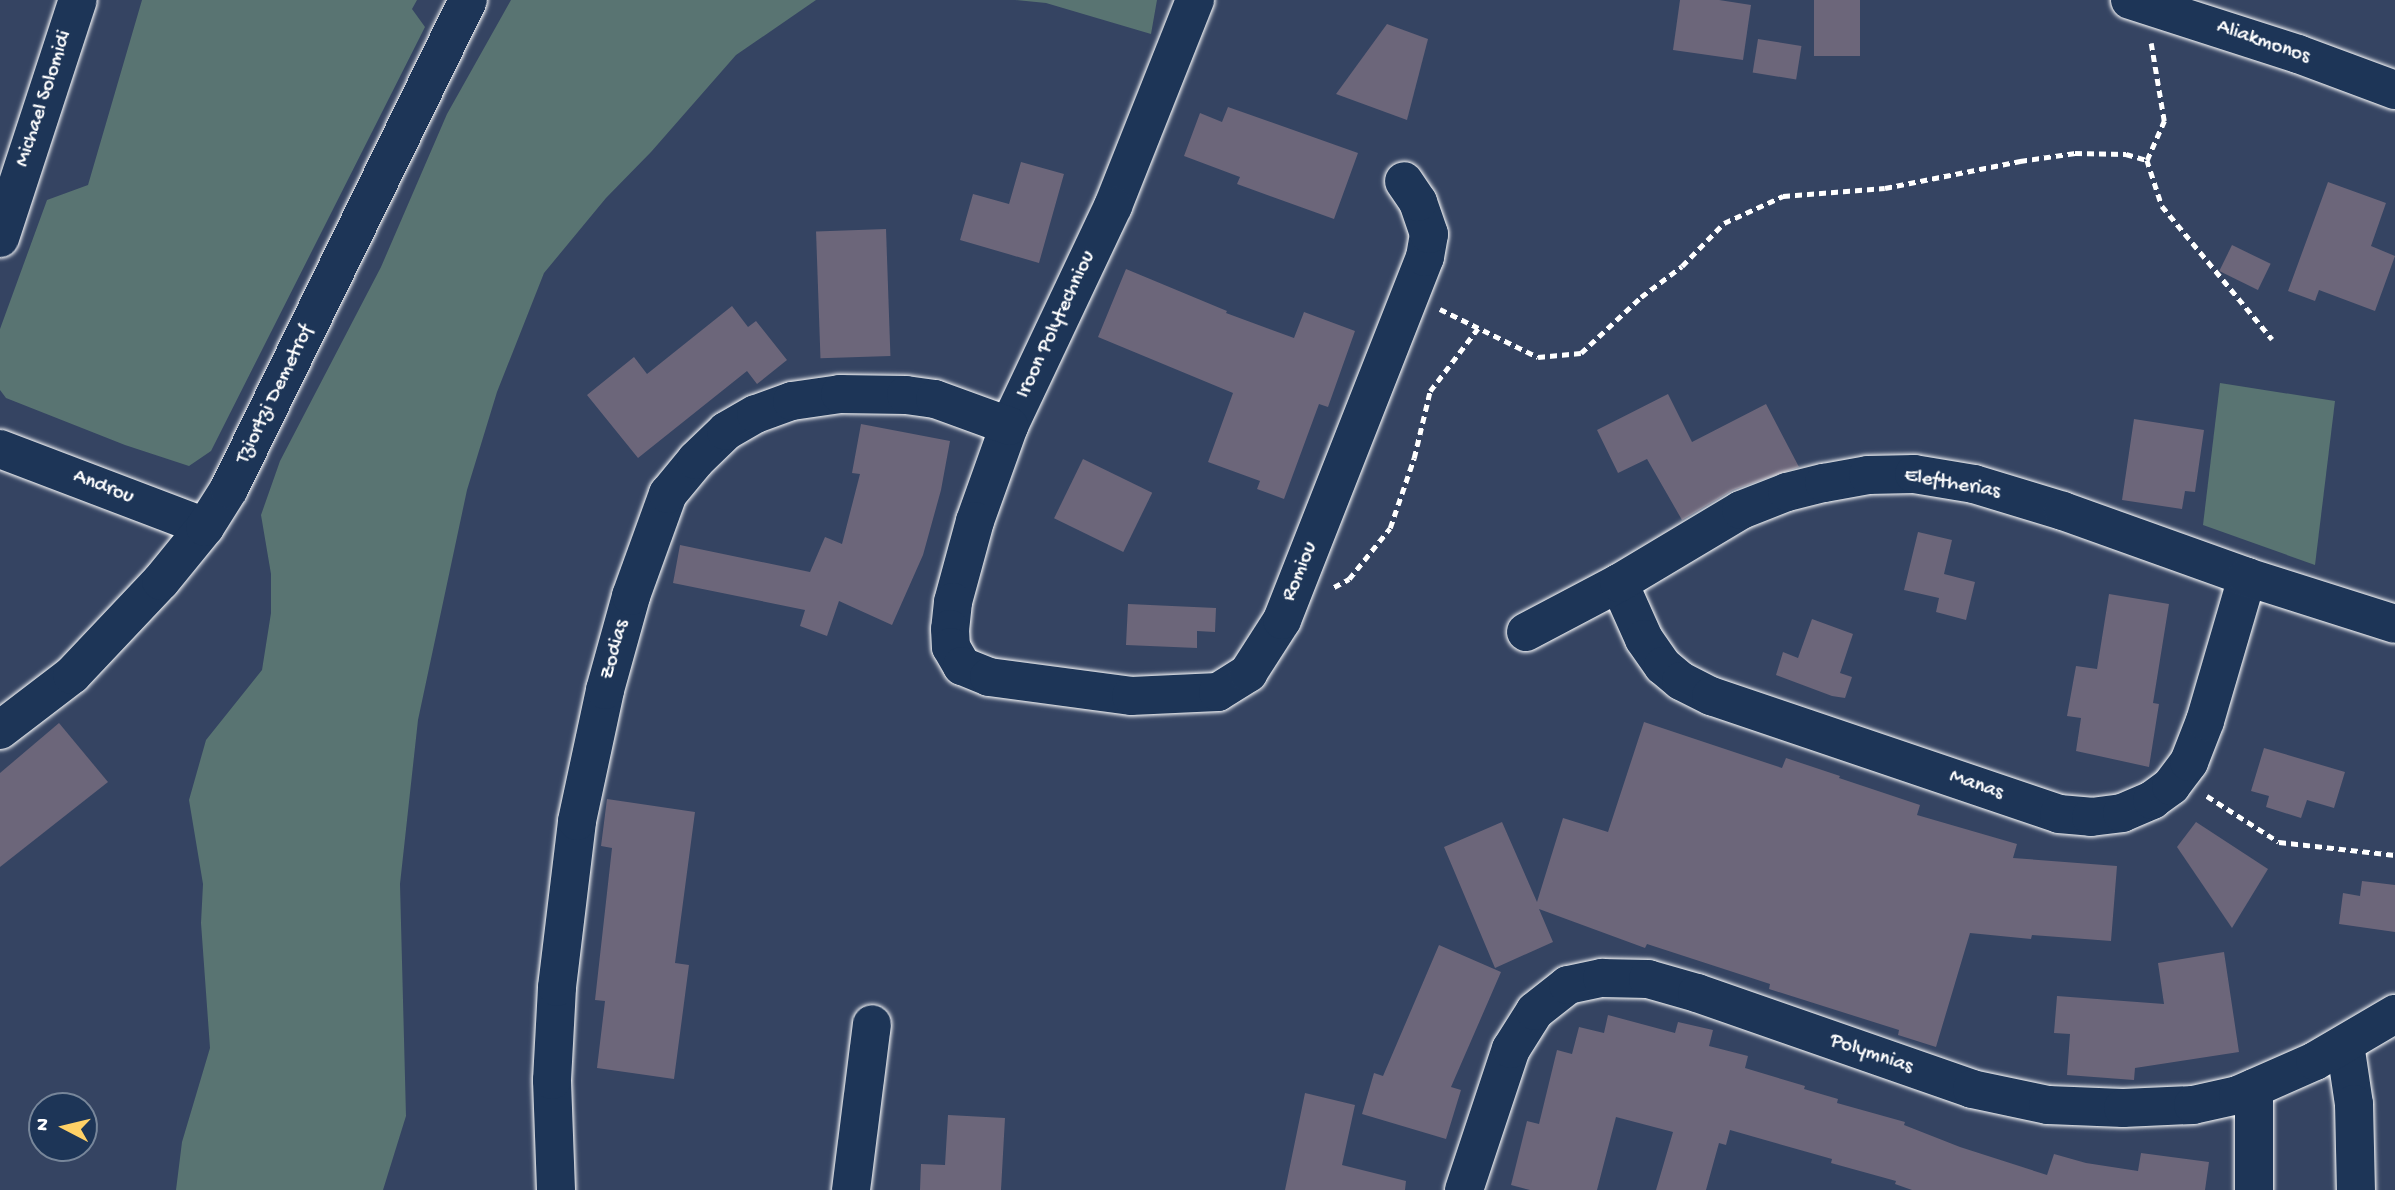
<!DOCTYPE html>
<style>
body{margin:0}
#map{position:relative;width:2395px;height:1190px;overflow:hidden;background:#354462;font-family:"Gochi Hand",sans-serif}
div>[style]{position:absolute}
.green>*{inset:0;background:#597472}
.building>*{inset:0;background:#6c667a;transform-origin:0 0}
.path>*{height:4.5px;margin-top:-2.25px;transform-origin:0;background:repeating-linear-gradient(90deg,#fff 0 7px,transparent 0 12px)}
.roads{filter:drop-shadow(0 0 2px #fff) drop-shadow(0 0 2px #fff)}
.minor>*{height:38px;margin:-19px;padding:0 19px;transform-origin:19px;border-radius:19px;background:#1d3557}
span{translate:-50% -50%;white-space:nowrap;text-align:center;line-height:1.15;-webkit-text-stroke:6px #1d3557;paint-order:stroke}
.street-label{font-size:21px;color:#fff}
.north{position:absolute;left:28px;top:1092px;width:70px;height:70px;box-sizing:border-box;background:#1d3557;border:2px solid #77869a;border-radius:50%;rotate:277deg;font-size:19px;font-weight:700;line-height:28px;text-align:center;color:#fff}
.north::after{content:'';display:block;margin:auto;width:24px;height:32px;background:#ffd166;clip-path:polygon(50% 0,100% 100%,50% 72%,0 100%)}
</style>
<div id="map">
<div class="green">
<i style="clip-path:polygon(142px 0,417px 0,412px 9px,425px 27px,211px 451px,189px 466px,125px 445px,6px 398px,0 390px,0 329px,47px 200px,88px 185px)"></i>
<i style="clip-path:polygon(511px 0,816px 0,736px 55px,651px 152px,606px 198px,544px 273px,497px 392px,467px 490px,418px 720px,400px 884px,406px 1116px,383px 1190px,176px 1190px,182px 1142px,210px 1048px,201px 923px,203px 884px,189px 800px,206px 740px,262px 670px,271px 613px,271px 574px,261px 515px,280px 461px,381px 267px,447px 114px)"></i>
<i style="clip-path:polygon(1015px 0,1157px 0,1151px 34px,1046px 3px)"></i>
<i style="clip-path:polygon(2220px 383px,2335px 401px,2315px 565px,2203px 525px)"></i>
</div>
<div class="building">
<i style="clip-path:polygon(1680px 0,1719px 0,1751px 5px,1743px 60px,1673px 50px)"></i>
<i style="left:1814px;top:0;width:46px;height:56px"></i>
<i style="clip-path:polygon(1387px 24px,1428px 39px,1407px 120px,1336px 94px)"></i>
<i style="left:1758px;top:39px;width:44px;height:34px;rotate:9deg"></i>
<i style="clip-path:polygon(1228px 107px,1358px 153px,1334px 219px,1237px 184px,1240px 177px,1184px 156px,1200px 113px,1222px 122px)"></i>
<i style="clip-path:polygon(1021px 162px,1064px 174px,1039px 263px,960px 240px,973px 194px,1009px 204px)"></i>
<i style="clip-path:polygon(2328px 182px,2386px 203px,2371px 246px,2395px 256px,2375px 311px,2319px 290px,2315px 301px,2288px 291px)"></i>
<i style="left:886px;top:229px;width:127px;height:70px;rotate:88deg"></i>
<i style="left:2232px;top:245px;width:43px;height:29px;rotate:26deg"></i>
<i style="clip-path:polygon(1126px 269px,1227px 311px,1226px 313px,1294px 338px,1304px 312px,1355px 331px,1328px 407px,1319px 404px,1284px 499px,1257px 489px,1260px 481px,1208px 462px,1233px 393px,1098px 337px)"></i>
<i style="clip-path:polygon(732px 306px,748px 327px,756px 321px,787px 360px,757px 384px,747px 371px,638px 458px,587px 395px,634px 357px,647px 374px)"></i>
<i style="clip-path:polygon(1668px 394px,1692px 442px,1766px 404px,1799px 467px,1733px 490px,1682px 520px,1647px 459px,1618px 473px,1597px 430px)"></i>
<i style="clip-path:polygon(2134px 419px,2204px 430px,2195px 492px,2185px 491px,2182px 509px,2122px 500px)"></i>
<i style="clip-path:polygon(861px 424px,950px 441px,941px 490px,923px 555px,892px 625px,839px 601px,827px 636px,800px 626px,805px 610px,673px 583px,680px 545px,810px 572px,825px 537px,842px 544px,860px 474px,852px 473px)"></i>
<i style="left:1083px;top:459px;width:77px;height:66px;rotate:26deg"></i>
<i style="clip-path:polygon(1918px 532px,1952px 540px,1944px 574px,1975px 582px,1966px 620px,1936px 612px,1939px 598px,1904px 590px)"></i>
<i style="clip-path:polygon(2109px 594px,2169px 604px,2153px 703px,2159px 704px,2149px 767px,2076px 751px,2081px 718px,2067px 716px,2076px 666px,2097px 669px)"></i>
<i style="clip-path:polygon(1128px 604px,1216px 608px,1215px 632px,1197px 631px,1197px 648px,1126px 645px)"></i>
<i style="clip-path:polygon(1812px 619px,1853px 634px,1840px 673px,1852px 677px,1845px 698px,1832px 696px,1776px 675px,1783px 652px,1798px 658px)"></i>
<i style="clip-path:polygon(1644px 722px,1782px 768px,1786px 758px,1840px 776px,1839px 778px,1920px 805px,1917px 815px,2017px 844px,2013px 858px,2117px 866px,2111px 941px,2032px 935px,2031px 939px,1970px 933px,1936px 1047px,1898px 1035px,1899px 1030px,1769px 989px,1770px 984px,1647px 944px,1645px 948px,1539px 909px,1553px 942px,1495px 968px,1444px 847px,1502px 822px,1537px 902px,1563px 818px,1608px 832px)"></i>
<i style="clip-path:polygon(59px 723px,108px 782px,0 867px,0 773px)"></i>
<i style="clip-path:polygon(2264px 748px,2345px 772px,2334px 808px,2307px 800px,2301px 818px,2266px 807px,2269px 796px,2251px 791px)"></i>
<i style="clip-path:polygon(607px 799px,695px 812px,675px 963px,689px 965px,674px 1079px,597px 1068px,605px 1001px,595px 1000px,612px 848px,601px 846px)"></i>
<i style="clip-path:polygon(2196px 822px,2268px 869px,2232px 928px,2177px 847px)"></i>
<i style="clip-path:polygon(2362px 881px,2395px 885px,2395px 932px,2339px 924px,2343px 893px,2360px 896px)"></i>
<i style="clip-path:polygon(1439px 945px,1501px 972px,1451px 1087px,1461px 1090px,1446px 1139px,1362px 1114px,1374px 1073px,1383px 1076px)"></i>
<i style="clip-path:polygon(2224px 952px,2239px 1052px,2135px 1068px,2134px 1080px,2067px 1075px,2070px 1034px,2054px 1033px,2057px 996px,2164px 1004px,2158px 963px)"></i>
<i style="clip-path:polygon(1608px 1015px,1675px 1033px,1678px 1022px,1713px 1030px,1709px 1046px,1748px 1056px,1745px 1068px,1805px 1086px,1804px 1089px,1838px 1099px,1837px 1103px,1905px 1122px,1904px 1125px,1960px 1147px,2047px 1175px,2054px 1154px,2086px 1163px,2138px 1171px,2141px 1153px,2209px 1162px,2205px 1190px,1912px 1190px,1895px 1184px,1896px 1181px,1831px 1163px,1832px 1159px,1730px 1130px,1726px 1145px,1719px 1143px,1706px 1190px,1656px 1190px,1673px 1132px,1616px 1117px,1597px 1190px,1530px 1190px,1511px 1185px,1527px 1121px,1539px 1124px,1557px 1050px,1572px 1054px,1579px 1027px,1604px 1033px)"></i>
<i style="clip-path:polygon(1305px 1093px,1355px 1105px,1342px 1165px,1406px 1181px,1405px 1190px,1285px 1190px)"></i>
<i style="clip-path:polygon(948px 1115px,1005px 1118px,1001px 1190px,920px 1190px,921px 1164px,945px 1165px)"></i>
</div>
<div class="path">
<i style="left:2147px;top:160px;width:48px;rotate:71.9deg"></i>
<i style="left:2162px;top:206px;width:173px;rotate:50.4deg"></i>
<i style="left:1440px;top:309px;width:109px;rotate:26.1deg"></i>
<i style="left:1538px;top:357px;width:43px;rotate:-5.3deg"></i>
<i style="left:1581px;top:353px;width:82px;rotate:-43deg"></i>
<i style="left:1641px;top:297px;width:51px;rotate:-37.1deg"></i>
<i style="left:1682px;top:266px;width:60px;rotate:-45.7deg"></i>
<i style="left:1724px;top:223px;width:65px;rotate:-24.6deg"></i>
<i style="left:1783px;top:196px;width:102px;rotate:-4.5deg"></i>
<i style="left:1885px;top:188px;width:138px;rotate:-11.3deg"></i>
<i style="left:2020px;top:161px;width:56px;rotate:-8.3deg"></i>
<i style="left:2075px;top:153px;width:51px;rotate:1.1deg"></i>
<i style="left:2126px;top:154px;width:22px;rotate:16deg"></i>
<i style="left:2147px;top:160px;width:43px;rotate:-66.4deg"></i>
<i style="left:2164px;top:121px;width:79px;rotate:-99.5deg"></i>
<i style="left:1334px;top:587px;width:17px;rotate:-28deg"></i>
<i style="left:1349px;top:579px;width:65px;rotate:-51.2deg"></i>
<i style="left:1390px;top:528px;width:74px;rotate:-71.1deg"></i>
<i style="left:1414px;top:458px;width:69px;rotate:-76.6deg"></i>
<i style="left:1430px;top:391px;width:81px;rotate:-52.6deg"></i>
<i style="left:2207px;top:796px;width:85px;rotate:32.6deg"></i>
<i style="left:2279px;top:842px;width:117px;rotate:6.4deg"></i>
</div>
<div class="roads">
<div class="minor">
<i style="left:1195px;top:0;width:222px;rotate:111.7deg"></i>
<i style="left:1113px;top:206px;width:243px;rotate:115.3deg"></i>
<i style="left:1009px;top:426px;width:101px;rotate:109.7deg"></i>
<i style="left:975px;top:521px;width:84px;rotate:105.2deg"></i>
<i style="left:953px;top:602px;width:27px;rotate:96deg"></i>
<i style="left:950px;top:629px;width:18px;rotate:87deg"></i>
<i style="left:951px;top:647px;width:22px;rotate:60deg"></i>
<i style="left:962px;top:666px;width:29px;rotate:22deg"></i>
<i style="left:989px;top:677px;width:143px;rotate:7.6deg"></i>
<i style="left:1131px;top:696px;width:87px;rotate:-2.6deg"></i>
<i style="left:1218px;top:692px;width:36px;rotate:-32deg"></i>
<i style="left:1248px;top:673px;width:63px;rotate:-57.3deg"></i>
<i style="left:1282px;top:620px;width:390px;rotate:-68.5deg"></i>
<i style="left:1425px;top:257px;width:23px;rotate:-80deg"></i>
<i style="left:1429px;top:234px;width:34px;rotate:-109deg"></i>
<i style="left:1418px;top:202px;width:25px;rotate:-124deg"></i>
<i style="left:2130px;top:0;width:176px;rotate:17.8deg"></i>
<i style="left:2298px;top:54px;width:103px;rotate:20.4deg"></i>
<i style="left:0;top:238px;width:250px;rotate:-71.9deg"></i>
<i style="left:0;top:449px;width:219px;rotate:20.8deg"></i>
<i style="left:1619px;top:583px;width:61px;rotate:65.9deg"></i>
<i style="left:1644px;top:639px;width:33px;rotate:55deg"></i>
<i style="left:1663px;top:666px;width:23px;rotate:40deg"></i>
<i style="left:1681px;top:681px;width:34px;rotate:27deg"></i>
<i style="left:1711px;top:696px;width:367px;rotate:18.7deg"></i>
<i style="left:2059px;top:814px;width:32px;rotate:5deg"></i>
<i style="left:2091px;top:817px;width:31px;rotate:-7deg"></i>
<i style="left:2122px;top:813px;width:33px;rotate:-23deg"></i>
<i style="left:2152px;top:800px;width:24px;rotate:-36deg"></i>
<i style="left:2171px;top:786px;width:30px;rotate:-53deg"></i>
<i style="left:2189px;top:762px;width:44px;rotate:-68.7deg"></i>
<i style="left:2205px;top:721px;width:150px;rotate:-73.7deg"></i>
<i style="left:1526px;top:632px;width:105px;rotate:-27.8deg"></i>
<i style="left:1619px;top:583px;width:142px;rotate:-30.9deg"></i>
<i style="left:1741px;top:510px;width:49px;rotate:-21.4deg"></i>
<i style="left:1787px;top:492px;width:38px;rotate:-14deg"></i>
<i style="left:1824px;top:483px;width:45px;rotate:-10.3deg"></i>
<i style="left:1868px;top:475px;width:46px;rotate:-1.2deg"></i>
<i style="left:1914px;top:474px;width:61px;rotate:9.5deg"></i>
<i style="left:1974px;top:484px;width:93px;rotate:16.9deg"></i>
<i style="left:2063px;top:511px;width:195px;rotate:19.7deg"></i>
<i style="left:2247px;top:577px;width:155px;rotate:17.6deg"></i>
<i style="left:0;top:730px;width:91px;rotate:-37.4deg"></i>
<i style="left:72px;top:675px;width:129px;rotate:-46.6deg"></i>
<i style="left:161px;top:581px;width:70px;rotate:-50.8deg"></i>
<i style="left:205px;top:527px;width:45px;rotate:-57.7deg"></i>
<i style="left:229px;top:489px;width:544px;rotate:-63.95deg"></i>
<i style="left:2345px;top:1044px;width:61px;rotate:81.5deg"></i>
<i style="left:2354px;top:1104px;width:86px;rotate:88.7deg"></i>
<i style="left:556px;top:1190px;width:110px;rotate:-92.1deg"></i>
<i style="left:552px;top:1080px;width:93px;rotate:-86.9deg"></i>
<i style="left:557px;top:987px;width:167px;rotate:-83.1deg"></i>
<i style="left:577px;top:821px;width:134px;rotate:-77.9deg"></i>
<i style="left:605px;top:690px;width:98px;rotate:-74.5deg"></i>
<i style="left:631px;top:596px;width:109px;rotate:-70.1deg"></i>
<i style="left:668px;top:494px;width:44px;rotate:-50.5deg"></i>
<i style="left:696px;top:460px;width:42px;rotate:-44deg"></i>
<i style="left:726px;top:431px;width:34px;rotate:-30deg"></i>
<i style="left:756px;top:414px;width:38px;rotate:-20deg"></i>
<i style="left:792px;top:401px;width:49px;rotate:-8.3deg"></i>
<i style="left:840px;top:394px;width:66px;rotate:0.9deg"></i>
<i style="left:906px;top:395px;width:29px;rotate:8deg"></i>
<i style="left:935px;top:399px;width:79px;rotate:20deg"></i>
<i style="left:851px;top:1190px;width:167px;rotate:-82.8deg"></i>
<i style="left:1464px;top:1190px;width:149px;rotate:-71.6deg"></i>
<i style="left:1511px;top:1049px;width:45px;rotate:-57.7deg"></i>
<i style="left:1535px;top:1011px;width:42px;rotate:-38.2deg"></i>
<i style="left:1568px;top:985px;width:35px;rotate:-12deg"></i>
<i style="left:1602px;top:978px;width:46px;rotate:1.2deg"></i>
<i style="left:1648px;top:979px;width:51px;rotate:15.9deg"></i>
<i style="left:1697px;top:993px;width:291px;rotate:19.2deg"></i>
<i style="left:1972px;top:1089px;width:78px;rotate:11.9deg"></i>
<i style="left:2048px;top:1105px;width:75px;rotate:2.3deg"></i>
<i style="left:2123px;top:1108px;width:70px;rotate:-2.5deg"></i>
<i style="left:2193px;top:1105px;width:46px;rotate:-12.5deg"></i>
<i style="left:2238px;top:1095px;width:84px;rotate:-23.8deg"></i>
<i style="left:2315px;top:1061px;width:93px;rotate:-30.4deg"></i>
<i style="left:2254px;top:1190px;width:102px;rotate:-90deg"></i>
</div>
</div>
<div class="street-label">
<span style="left:2263px;top:43px;rotate:19deg">Aliakmonos</span>
<span style="left:45px;top:99px;rotate:-72deg">Michael Solomidi</span>
<span style="left:1057px;top:325px;rotate:-65deg">Iroon Polytechniou</span>
<span style="left:276px;top:395px;rotate:-64deg">Tziortzi Demetrof</span>
<span style="left:1952px;top:485px;rotate:10deg">Eleftherias</span>
<span style="left:103px;top:488px;rotate:21deg">Androu</span>
<span style="left:1301px;top:572px;rotate:-68deg">Romiou</span>
<span style="left:616px;top:650px;rotate:-75deg">Zodias</span>
<span style="left:1976px;top:786px;rotate:19deg">Manas</span>
<span style="left:1871px;top:1055px;rotate:19deg">Polymnias</span>
</div>
<div class="north">N</div>
</div>
